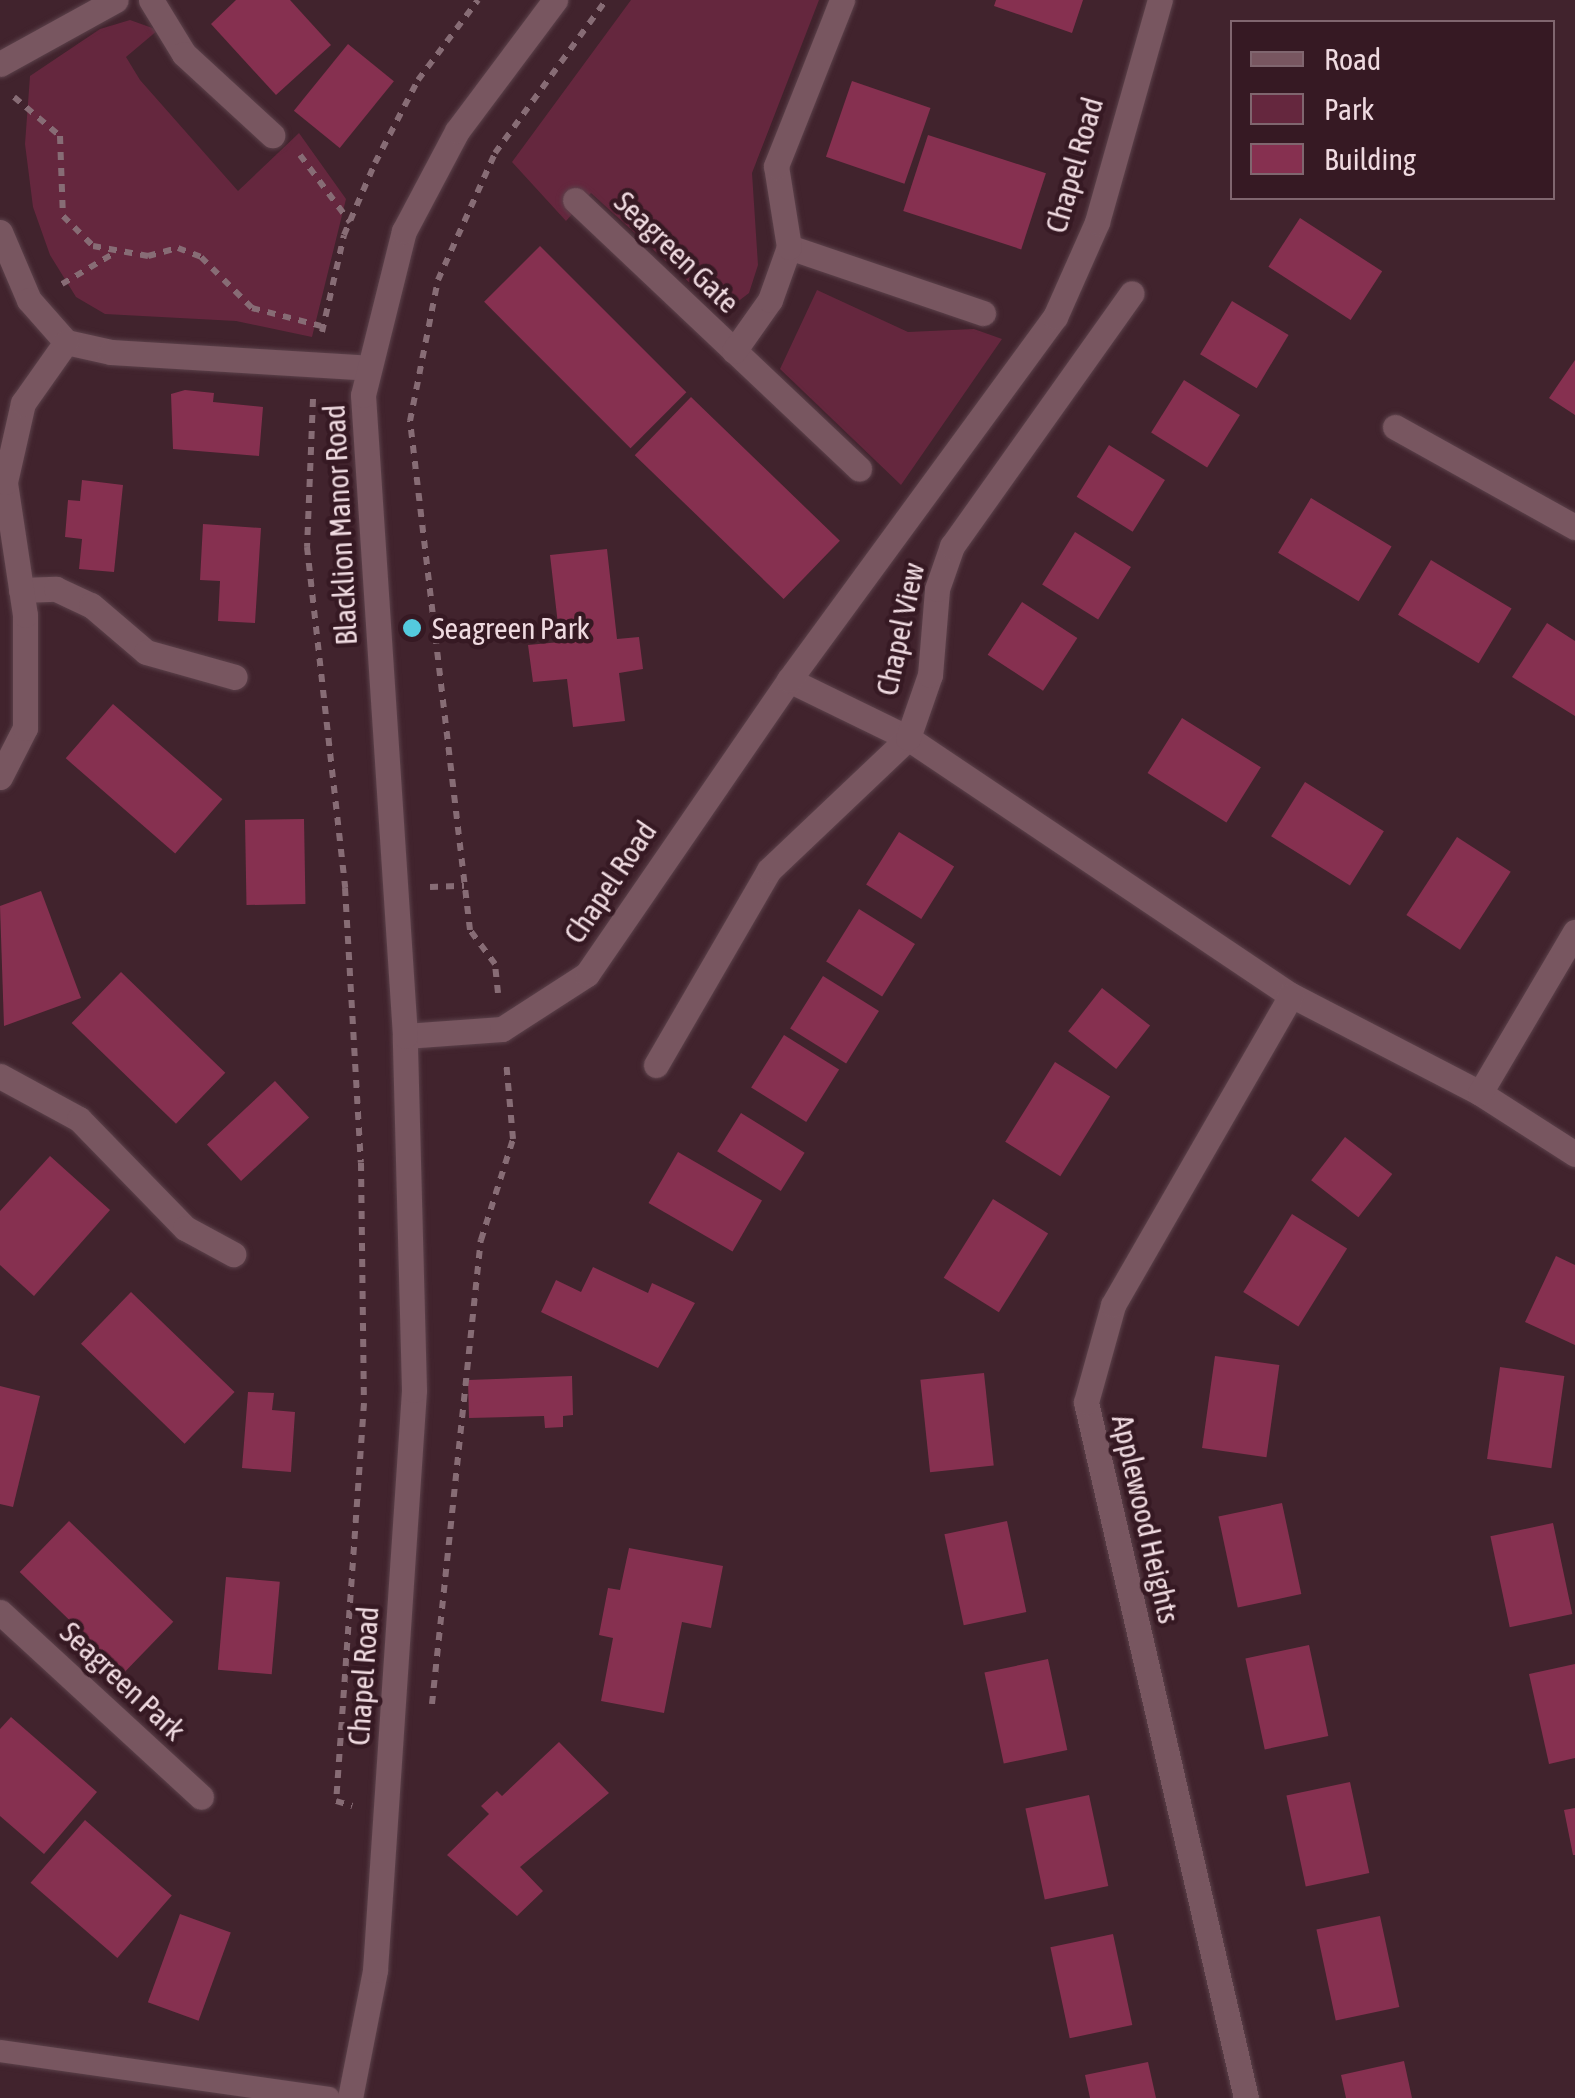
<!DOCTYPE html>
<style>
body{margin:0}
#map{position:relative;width:1575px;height:2098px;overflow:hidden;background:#41232d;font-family:"Asap Condensed",sans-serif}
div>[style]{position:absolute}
.green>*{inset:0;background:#65273e}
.building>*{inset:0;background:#863050;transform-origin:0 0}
.path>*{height:6px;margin-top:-3px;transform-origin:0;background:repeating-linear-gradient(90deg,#876c75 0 8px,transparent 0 16px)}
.roads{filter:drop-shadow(0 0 2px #5b414a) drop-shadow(0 0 2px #5b414a)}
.lane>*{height:22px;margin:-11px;padding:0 11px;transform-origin:11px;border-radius:11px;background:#785660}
.street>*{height:25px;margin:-12.5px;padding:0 12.5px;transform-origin:12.5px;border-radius:12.5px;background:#785660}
.secondary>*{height:25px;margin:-12.5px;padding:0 12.5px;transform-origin:12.5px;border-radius:12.5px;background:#785660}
.dots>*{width:28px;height:28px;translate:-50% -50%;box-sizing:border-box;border:5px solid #361923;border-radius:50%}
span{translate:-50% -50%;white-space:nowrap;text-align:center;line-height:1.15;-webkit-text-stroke:9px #361923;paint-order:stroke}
.street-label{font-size:30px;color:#efdae0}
.poi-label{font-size:30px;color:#efdae0}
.left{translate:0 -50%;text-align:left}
.legend{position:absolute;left:1230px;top:20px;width:325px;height:180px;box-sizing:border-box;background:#361923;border:2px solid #80666f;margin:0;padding:12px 18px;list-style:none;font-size:30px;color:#efdae0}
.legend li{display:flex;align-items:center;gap:20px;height:50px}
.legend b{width:50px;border:2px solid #80666f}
</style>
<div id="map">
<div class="green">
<i style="clip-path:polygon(631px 0,819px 0,752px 173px,758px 265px,749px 293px,723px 313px,591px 193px,566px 221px,512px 162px)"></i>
<i style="clip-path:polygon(130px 20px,158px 30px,126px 57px,140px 80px,238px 191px,299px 133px,346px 199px,312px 337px,236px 321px,105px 314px,76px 297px,50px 255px,33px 207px,25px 144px,30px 76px,100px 29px)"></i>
<i style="clip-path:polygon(817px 290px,908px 332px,974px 329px,1002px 339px,901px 485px,780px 369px)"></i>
</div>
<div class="building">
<i style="clip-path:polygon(236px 0,290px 0,331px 45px,276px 95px,211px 24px)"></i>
<i style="clip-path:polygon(996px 0,1083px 0,1072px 33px,994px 6px)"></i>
<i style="left:348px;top:44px;width:59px;height:86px;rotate:39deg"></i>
<i style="left:852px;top:81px;width:83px;height:80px;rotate:19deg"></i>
<i style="left:928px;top:135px;width:124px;height:80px;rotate:18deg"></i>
<i style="left:1300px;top:218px;width:98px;height:58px;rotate:33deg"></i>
<i style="left:540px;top:246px;width:207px;height:79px;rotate:45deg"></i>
<i style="left:1232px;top:301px;width:66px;height:62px;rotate:31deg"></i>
<i style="clip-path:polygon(1575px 360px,1575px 415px,1549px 398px)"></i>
<i style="left:1184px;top:380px;width:66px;height:62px;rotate:32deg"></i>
<i style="clip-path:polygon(185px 390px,214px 393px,213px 402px,263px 407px,259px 456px,173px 449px,171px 394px)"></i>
<i style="left:691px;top:397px;width:207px;height:81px;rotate:44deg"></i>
<i style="left:1109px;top:445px;width:66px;height:61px;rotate:32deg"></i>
<i style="clip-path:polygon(82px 480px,123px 485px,114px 572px,79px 569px,82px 539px,65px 537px,68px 500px,80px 501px)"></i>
<i style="left:1311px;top:498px;width:94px;height:64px;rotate:31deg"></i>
<i style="clip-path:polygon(203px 524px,261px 528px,255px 623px,218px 621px,220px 581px,200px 580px)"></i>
<i style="left:1075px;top:532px;width:66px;height:62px;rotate:32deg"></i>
<i style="clip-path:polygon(607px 549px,617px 639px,639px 637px,643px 669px,619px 673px,625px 721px,573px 727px,567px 679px,533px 682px,528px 645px,560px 642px,550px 555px)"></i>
<i style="left:1431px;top:560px;width:94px;height:64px;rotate:31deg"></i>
<i style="left:1022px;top:602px;width:66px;height:63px;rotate:33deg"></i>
<i style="clip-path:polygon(1547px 623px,1575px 641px,1575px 716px,1512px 677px)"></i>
<i style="left:113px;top:704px;width:145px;height:72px;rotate:41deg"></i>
<i style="left:1182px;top:718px;width:93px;height:65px;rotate:32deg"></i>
<i style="left:1305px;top:782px;width:93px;height:64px;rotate:32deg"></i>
<i style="left:304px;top:819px;width:85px;height:59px;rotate:89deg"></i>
<i style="left:899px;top:832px;width:65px;height:62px;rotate:32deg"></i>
<i style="left:1457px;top:837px;width:64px;height:93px;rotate:33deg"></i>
<i style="clip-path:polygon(41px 891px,81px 998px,4px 1026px,0 906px)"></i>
<i style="left:859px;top:909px;width:66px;height:62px;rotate:32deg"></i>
<i style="left:121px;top:972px;width:145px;height:71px;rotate:44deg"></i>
<i style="left:823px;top:976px;width:66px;height:62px;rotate:32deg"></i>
<i style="left:1102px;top:988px;width:61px;height:55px;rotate:38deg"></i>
<i style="left:784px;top:1035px;width:65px;height:62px;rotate:32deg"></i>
<i style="left:1055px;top:1062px;width:65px;height:94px;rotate:32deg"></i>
<i style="left:275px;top:1081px;width:50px;height:93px;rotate:47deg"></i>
<i style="left:741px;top:1113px;width:75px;height:45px;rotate:32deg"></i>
<i style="left:1345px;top:1137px;width:60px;height:55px;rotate:38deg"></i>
<i style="left:678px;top:1152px;width:97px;height:59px;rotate:30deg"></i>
<i style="clip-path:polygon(50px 1156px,110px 1210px,34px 1296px,0 1265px,0 1211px)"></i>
<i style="left:993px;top:1199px;width:65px;height:93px;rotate:32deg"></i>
<i style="left:1292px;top:1214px;width:65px;height:92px;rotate:32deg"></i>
<i style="clip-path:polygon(1556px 1256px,1575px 1265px,1575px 1345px,1525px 1322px)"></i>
<i style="clip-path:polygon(593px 1267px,648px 1293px,652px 1283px,695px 1303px,658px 1368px,541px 1312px,556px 1280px,581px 1292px)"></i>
<i style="left:131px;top:1292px;width:144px;height:72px;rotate:44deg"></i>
<i style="left:1215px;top:1356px;width:65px;height:93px;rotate:8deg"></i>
<i style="left:1500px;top:1367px;width:65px;height:93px;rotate:8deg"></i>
<i style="left:984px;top:1373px;width:93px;height:64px;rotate:84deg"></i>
<i style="clip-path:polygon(572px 1376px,573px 1415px,563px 1416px,563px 1427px,545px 1428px,544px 1416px,469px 1418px,468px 1380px)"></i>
<i style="clip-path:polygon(0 1386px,40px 1396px,13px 1507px,0 1504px)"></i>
<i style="clip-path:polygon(248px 1392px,274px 1393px,272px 1410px,295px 1412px,291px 1472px,242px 1468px)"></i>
<i style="left:1282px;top:1503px;width:93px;height:65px;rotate:78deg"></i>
<i style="left:69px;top:1521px;width:145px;height:71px;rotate:44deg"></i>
<i style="left:1007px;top:1521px;width:93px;height:64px;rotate:78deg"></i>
<i style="left:1553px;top:1523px;width:93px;height:64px;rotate:78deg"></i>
<i style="clip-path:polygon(629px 1548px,723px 1566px,711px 1628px,682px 1622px,664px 1713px,601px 1701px,613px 1638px,599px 1635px,608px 1588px,620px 1590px)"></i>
<i style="left:226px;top:1577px;width:54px;height:93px;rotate:5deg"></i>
<i style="left:1309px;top:1645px;width:93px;height:65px;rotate:78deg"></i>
<i style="left:1048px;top:1659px;width:93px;height:65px;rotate:78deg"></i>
<i style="clip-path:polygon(1575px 1664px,1575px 1758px,1549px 1764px,1529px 1674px)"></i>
<i style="clip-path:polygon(11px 1717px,97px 1792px,44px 1854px,0 1816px,0 1729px)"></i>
<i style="clip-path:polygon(559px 1742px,609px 1793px,520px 1867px,543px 1891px,517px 1916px,447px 1855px,489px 1814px,481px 1806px,497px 1791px,502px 1796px)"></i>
<i style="left:1350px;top:1782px;width:93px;height:65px;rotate:78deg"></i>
<i style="left:1089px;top:1795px;width:93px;height:65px;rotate:78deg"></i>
<i style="clip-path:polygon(1575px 1808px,1575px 1855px,1573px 1855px,1564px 1810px)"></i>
<i style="left:85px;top:1820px;width:115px;height:83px;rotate:41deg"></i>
<i style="left:180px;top:1914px;width:54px;height:94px;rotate:20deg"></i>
<i style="left:1380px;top:1916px;width:93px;height:65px;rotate:78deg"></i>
<i style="left:1113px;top:1934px;width:93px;height:64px;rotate:78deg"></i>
<i style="clip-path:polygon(1404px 2061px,1412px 2098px,1346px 2098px,1341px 2075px)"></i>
<i style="clip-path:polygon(1148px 2062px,1156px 2098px,1090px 2098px,1085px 2075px)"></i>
</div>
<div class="path">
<i style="left:14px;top:97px;width:60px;rotate:40.3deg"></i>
<i style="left:60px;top:136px;width:80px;rotate:87.9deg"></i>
<i style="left:63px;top:216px;width:42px;rotate:45deg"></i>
<i style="left:93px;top:246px;width:56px;rotate:10.3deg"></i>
<i style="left:148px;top:256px;width:31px;rotate:-15deg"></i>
<i style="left:178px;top:248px;width:25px;rotate:21deg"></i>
<i style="left:201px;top:257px;width:72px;rotate:45deg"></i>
<i style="left:252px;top:308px;width:71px;rotate:14.6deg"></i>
<i style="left:300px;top:155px;width:84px;rotate:53.3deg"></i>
<i style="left:62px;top:284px;width:57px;rotate:-30.6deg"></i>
<i style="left:322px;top:332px;width:99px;rotate:-77.2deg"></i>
<i style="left:344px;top:235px;width:78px;rotate:-66.7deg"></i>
<i style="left:375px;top:163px;width:93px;rotate:-62.6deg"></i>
<i style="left:418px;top:80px;width:100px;rotate:-53.1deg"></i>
<i style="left:313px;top:399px;width:148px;rotate:92.3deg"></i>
<i style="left:307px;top:547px;width:343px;rotate:83.6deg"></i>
<i style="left:345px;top:888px;width:275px;rotate:86.7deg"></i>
<i style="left:361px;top:1163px;width:240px;rotate:89.3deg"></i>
<i style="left:364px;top:1403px;width:399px;rotate:94deg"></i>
<i style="left:336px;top:1801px;width:17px;rotate:17deg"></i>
<i style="left:430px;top:887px;width:34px;rotate:-2deg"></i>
<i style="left:498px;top:993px;width:29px;rotate:-96deg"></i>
<i style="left:495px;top:964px;width:42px;rotate:-126.3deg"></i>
<i style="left:470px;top:930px;width:513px;rotate:-96.72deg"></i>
<i style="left:410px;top:421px;width:144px;rotate:-78.8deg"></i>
<i style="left:438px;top:280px;width:139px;rotate:-65.8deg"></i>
<i style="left:495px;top:153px;width:189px;rotate:-54deg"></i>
<i style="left:432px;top:1704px;width:467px;rotate:-84deg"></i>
<i style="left:481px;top:1240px;width:106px;rotate:-72.4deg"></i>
<i style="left:513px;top:1139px;width:79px;rotate:-95.1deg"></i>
</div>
<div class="roads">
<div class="lane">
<i style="left:0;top:2051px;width:332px;rotate:8.1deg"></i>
</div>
<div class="street">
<i style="left:151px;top:0;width:63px;rotate:58.6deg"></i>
<i style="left:184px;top:54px;width:120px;rotate:42.6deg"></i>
<i style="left:0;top:64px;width:132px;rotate:-28.9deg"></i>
<i style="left:575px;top:200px;width:391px;rotate:43.4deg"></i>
<i style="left:0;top:232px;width:74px;rotate:66.9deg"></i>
<i style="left:29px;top:300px;width:56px;rotate:48.6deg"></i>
<i style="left:66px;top:342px;width:46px;rotate:12.5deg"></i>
<i style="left:111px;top:352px;width:258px;rotate:3.5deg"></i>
<i style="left:789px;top:247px;width:205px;rotate:18.8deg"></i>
<i style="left:734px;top:351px;width:62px;rotate:-54.8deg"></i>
<i style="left:770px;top:300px;width:56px;rotate:-70.3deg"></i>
<i style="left:789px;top:247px;width:82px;rotate:-99.1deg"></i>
<i style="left:776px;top:166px;width:179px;rotate:-68.3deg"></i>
<i style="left:1395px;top:427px;width:206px;rotate:29.1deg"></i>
<i style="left:21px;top:590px;width:35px;rotate:-2deg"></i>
<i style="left:56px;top:589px;width:38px;rotate:25deg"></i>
<i style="left:91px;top:605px;width:72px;rotate:40.5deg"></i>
<i style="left:146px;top:652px;width:92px;rotate:15.7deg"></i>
<i style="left:789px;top:680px;width:132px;rotate:26deg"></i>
<i style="left:908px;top:738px;width:461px;rotate:33.9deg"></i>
<i style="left:1291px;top:995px;width:213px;rotate:27.4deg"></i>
<i style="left:1480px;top:1093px;width:113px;rotate:32.7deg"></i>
<i style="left:0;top:777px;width:55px;rotate:-63deg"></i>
<i style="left:25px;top:728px;width:113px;rotate:-90deg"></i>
<i style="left:25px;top:615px;width:134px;rotate:-98.6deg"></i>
<i style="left:5px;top:482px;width:81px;rotate:-77.2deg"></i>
<i style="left:23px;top:403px;width:75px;rotate:-54.8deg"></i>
<i style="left:656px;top:1065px;width:225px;rotate:-59.9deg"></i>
<i style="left:769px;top:870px;width:192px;rotate:-43.5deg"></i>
<i style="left:908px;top:738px;width:67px;rotate:-70.8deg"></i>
<i style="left:930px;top:675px;width:86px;rotate:-85.3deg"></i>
<i style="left:937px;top:589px;width:46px;rotate:-70.8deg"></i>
<i style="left:952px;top:546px;width:310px;rotate:-54.6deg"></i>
<i style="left:0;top:1076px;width:90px;rotate:28.6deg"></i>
<i style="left:79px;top:1119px;width:152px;rotate:45.8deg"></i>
<i style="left:185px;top:1228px;width:55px;rotate:28.4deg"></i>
<i style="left:1480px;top:1093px;width:187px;rotate:-59.5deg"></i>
<i style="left:0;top:1612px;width:273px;rotate:42.6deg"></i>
<i style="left:1246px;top:2098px;width:714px;rotate:-102.95deg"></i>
<i style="left:1086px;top:1402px;width:101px;rotate:-74.4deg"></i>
<i style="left:1113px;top:1305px;width:357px;rotate:-60.1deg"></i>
</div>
<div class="secondary">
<i style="left:405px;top:1036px;width:97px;rotate:-4.1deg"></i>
<i style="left:502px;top:1029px;width:101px;rotate:-32.9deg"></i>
<i style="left:587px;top:974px;width:357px;rotate:-55.5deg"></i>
<i style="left:789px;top:680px;width:450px;rotate:-53.8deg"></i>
<i style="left:1055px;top:317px;width:104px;rotate:-66.1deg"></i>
<i style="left:1097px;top:222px;width:231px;rotate:-74.2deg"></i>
<i style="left:350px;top:2098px;width:130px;rotate:-78.9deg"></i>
<i style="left:375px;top:1970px;width:581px;rotate:-86.15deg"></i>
<i style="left:414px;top:1390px;width:354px;rotate:-91.5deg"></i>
<i style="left:405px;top:1036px;width:642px;rotate:-93.75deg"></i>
<i style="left:363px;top:395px;width:169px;rotate:-76deg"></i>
<i style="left:404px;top:231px;width:113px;rotate:-62.1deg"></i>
<i style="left:457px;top:131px;width:164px;rotate:-53.2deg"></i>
</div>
</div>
<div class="dots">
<i style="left:412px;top:628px;background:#54cade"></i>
</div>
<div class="street-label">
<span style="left:1074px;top:165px;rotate:-74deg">Chapel Road</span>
<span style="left:677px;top:252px;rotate:44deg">Seagreen Gate</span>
<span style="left:340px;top:525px;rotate:-93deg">Blacklion Manor Road</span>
<span style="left:900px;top:629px;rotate:-78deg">Chapel View</span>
<span style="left:610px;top:882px;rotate:-56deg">Chapel Road</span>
<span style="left:1146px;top:1519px;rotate:77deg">Applewood Heights</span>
<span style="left:363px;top:1676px;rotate:-86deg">Chapel Road</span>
<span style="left:123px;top:1681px;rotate:43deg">Seagreen Park</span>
</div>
<div class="poi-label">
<span class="left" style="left:432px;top:628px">Seagreen Park</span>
</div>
<ul class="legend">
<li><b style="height:12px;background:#785660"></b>Road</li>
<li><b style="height:28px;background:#65273e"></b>Park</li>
<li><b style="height:28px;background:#863050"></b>Building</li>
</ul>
</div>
